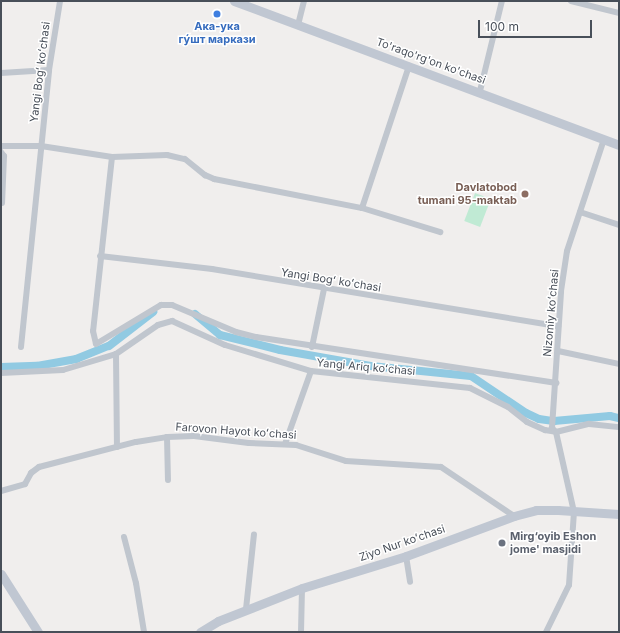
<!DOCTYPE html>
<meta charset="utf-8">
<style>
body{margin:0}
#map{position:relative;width:620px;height:633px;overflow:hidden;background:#f0eeed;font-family:Inter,sans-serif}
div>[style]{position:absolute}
.green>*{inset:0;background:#c0ead4;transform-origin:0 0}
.canal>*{height:8px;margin:-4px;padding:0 4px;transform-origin:4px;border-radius:4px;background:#91cae2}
.street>*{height:6px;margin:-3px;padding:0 3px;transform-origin:3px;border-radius:3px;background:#c0c6ce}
.secondary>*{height:9px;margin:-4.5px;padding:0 4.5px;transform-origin:4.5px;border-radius:4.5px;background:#c0c7d2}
.dots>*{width:11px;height:11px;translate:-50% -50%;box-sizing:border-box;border:2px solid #fff;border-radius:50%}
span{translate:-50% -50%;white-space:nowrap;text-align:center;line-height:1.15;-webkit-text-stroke:3px #fff;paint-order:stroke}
.shop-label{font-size:11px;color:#366cbe;font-weight:700}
.street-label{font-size:11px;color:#484f59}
.education-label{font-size:11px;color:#785e54;font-weight:700}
.right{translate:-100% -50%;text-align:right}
.worship-label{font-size:11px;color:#5b616d;font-weight:700}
.left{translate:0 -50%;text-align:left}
.frame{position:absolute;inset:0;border:2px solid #484f59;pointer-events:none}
.scale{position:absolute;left:478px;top:20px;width:114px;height:18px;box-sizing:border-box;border:2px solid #484f59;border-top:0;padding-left:5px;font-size:12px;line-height:14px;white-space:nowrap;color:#484f59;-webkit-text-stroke:3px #fff;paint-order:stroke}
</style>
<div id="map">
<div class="green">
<i style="left:475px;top:193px;width:17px;height:30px;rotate:21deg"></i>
</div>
<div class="canal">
<i style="left:195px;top:314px;width:33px;rotate:40deg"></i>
<i style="left:220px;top:335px;width:62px;rotate:14deg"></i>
<i style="left:280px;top:350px;width:92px;rotate:10deg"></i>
<i style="left:371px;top:366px;width:100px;rotate:5.7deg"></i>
<i style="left:471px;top:376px;width:66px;rotate:33.9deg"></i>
<i style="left:526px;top:413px;width:14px;rotate:25deg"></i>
<i style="left:539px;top:419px;width:15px;rotate:8deg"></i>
<i style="left:554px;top:421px;width:56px;rotate:-5.1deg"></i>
<i style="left:610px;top:416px;width:9px;rotate:13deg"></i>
<i style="left:1px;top:367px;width:36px;rotate:-2deg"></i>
<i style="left:37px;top:366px;width:40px;rotate:-10deg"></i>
<i style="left:76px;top:359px;width:35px;rotate:-22deg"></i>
<i style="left:109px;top:346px;width:56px;rotate:-37.7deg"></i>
</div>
<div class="street">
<i style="left:571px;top:1px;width:49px;rotate:14deg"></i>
<i style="left:298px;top:25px;width:25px;rotate:-76deg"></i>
<i style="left:1px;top:73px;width:48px;rotate:-3.6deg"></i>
<i style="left:480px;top:91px;width:93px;rotate:-76.3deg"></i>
<i style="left:1px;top:146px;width:40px"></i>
<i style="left:41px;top:146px;width:72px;rotate:8.8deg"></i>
<i style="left:112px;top:157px;width:55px;rotate:-2.1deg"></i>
<i style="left:167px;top:155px;width:18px;rotate:13deg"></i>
<i style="left:185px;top:159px;width:26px;rotate:39deg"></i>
<i style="left:205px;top:175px;width:10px;rotate:24deg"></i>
<i style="left:214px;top:179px;width:151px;rotate:11.1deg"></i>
<i style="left:362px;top:208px;width:82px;rotate:17.1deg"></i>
<i style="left:1px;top:152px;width:5px;rotate:53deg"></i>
<i style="left:4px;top:156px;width:47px;rotate:92.4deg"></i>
<i style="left:112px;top:157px;width:175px;rotate:96.2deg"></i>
<i style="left:93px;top:331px;width:13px;rotate:77deg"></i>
<i style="left:96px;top:344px;width:76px;rotate:-31deg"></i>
<i style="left:161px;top:305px;width:11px"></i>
<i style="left:172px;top:305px;width:69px;rotate:22.9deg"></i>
<i style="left:236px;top:332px;width:21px;rotate:14deg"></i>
<i style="left:256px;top:337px;width:304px;rotate:8.7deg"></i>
<i style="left:362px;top:208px;width:150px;rotate:-71.7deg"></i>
<i style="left:580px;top:212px;width:41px;rotate:18.4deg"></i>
<i style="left:100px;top:256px;width:113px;rotate:6.6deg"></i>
<i style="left:212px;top:269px;width:351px;rotate:9.4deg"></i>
<i style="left:21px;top:347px;width:278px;rotate:-84.2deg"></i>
<i style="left:49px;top:70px;width:70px;rotate:-80.9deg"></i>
<i style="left:312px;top:347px;width:59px;rotate:-78.3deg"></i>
<i style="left:558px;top:351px;width:62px;rotate:12deg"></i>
<i style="left:116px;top:354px;width:93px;rotate:89.4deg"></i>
<i style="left:1px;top:373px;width:62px;rotate:-2.8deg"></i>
<i style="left:63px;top:370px;width:55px;rotate:-16.8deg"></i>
<i style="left:116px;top:354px;width:51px;rotate:-34.6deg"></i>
<i style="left:158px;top:325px;width:15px;rotate:-16deg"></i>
<i style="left:172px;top:321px;width:58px;rotate:24.4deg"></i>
<i style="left:225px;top:345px;width:90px;rotate:16.8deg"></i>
<i style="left:311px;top:371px;width:160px;rotate:6.1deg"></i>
<i style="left:470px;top:388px;width:42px;rotate:26.6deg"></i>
<i style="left:508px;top:407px;width:24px;rotate:38deg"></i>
<i style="left:527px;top:422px;width:20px;rotate:24deg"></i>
<i style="left:545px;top:430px;width:11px;rotate:10deg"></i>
<i style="left:556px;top:432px;width:34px;rotate:-14deg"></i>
<i style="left:589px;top:424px;width:30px;rotate:6deg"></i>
<i style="left:167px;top:437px;width:43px;rotate:88.7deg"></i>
<i style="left:285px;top:444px;width:77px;rotate:-70.4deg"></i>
<i style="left:1px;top:491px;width:25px;rotate:-16deg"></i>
<i style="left:25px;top:484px;width:13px;rotate:-61deg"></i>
<i style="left:31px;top:473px;width:10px;rotate:-37deg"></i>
<i style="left:39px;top:467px;width:100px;rotate:-14.5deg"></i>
<i style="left:136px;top:442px;width:31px;rotate:-9deg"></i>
<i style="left:167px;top:437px;width:27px;rotate:-2deg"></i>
<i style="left:194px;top:436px;width:55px;rotate:7.3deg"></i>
<i style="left:249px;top:443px;width:47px;rotate:2.4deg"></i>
<i style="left:296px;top:445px;width:52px;rotate:17.7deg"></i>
<i style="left:346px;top:461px;width:95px;rotate:3.6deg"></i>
<i style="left:441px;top:467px;width:88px;rotate:33.9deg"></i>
<i style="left:124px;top:537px;width:48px;rotate:75.4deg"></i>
<i style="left:136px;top:583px;width:50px;rotate:80.7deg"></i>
<i style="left:406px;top:556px;width:26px;rotate:81deg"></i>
<i style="left:246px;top:609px;width:75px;rotate:-83.9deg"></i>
<i style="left:301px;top:632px;width:44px;rotate:-88.7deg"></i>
<i style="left:546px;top:632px;width:52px;rotate:-63.9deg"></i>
<i style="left:569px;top:585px;width:73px;rotate:-86.1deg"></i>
<i style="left:574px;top:512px;width:82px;rotate:-102.7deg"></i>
<i style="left:556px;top:432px;width:6px;rotate:-135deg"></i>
<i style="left:552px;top:428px;width:137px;rotate:-86.2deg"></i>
<i style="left:561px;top:291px;width:40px;rotate:-81.5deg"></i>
<i style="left:567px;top:251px;width:118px;rotate:-71.7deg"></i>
</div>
<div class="secondary">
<i style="left:234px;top:1px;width:411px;rotate:20.5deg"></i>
<i style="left:1px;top:574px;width:69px;rotate:57.5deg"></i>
<i style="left:200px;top:632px;width:21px;rotate:-31deg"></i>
<i style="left:218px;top:621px;width:90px;rotate:-21.4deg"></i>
<i style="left:302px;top:588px;width:109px;rotate:-17.1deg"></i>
<i style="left:406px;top:556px;width:115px;rotate:-20.3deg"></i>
<i style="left:514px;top:516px;width:23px;rotate:-15deg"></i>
<i style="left:536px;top:510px;width:22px"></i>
<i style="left:558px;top:510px;width:61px;rotate:3.8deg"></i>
</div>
<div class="dots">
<i style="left:217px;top:14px;background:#3f7fe0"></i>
<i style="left:525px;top:194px;background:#8d6e63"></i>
<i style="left:502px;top:543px;background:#6b7280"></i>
</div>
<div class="shop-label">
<span style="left:217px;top:33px">Ака-ука<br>гу́шт маркази</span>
</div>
<div class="street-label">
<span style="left:431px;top:61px;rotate:20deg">To'raqo'rg'on ko'chasi</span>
<span style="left:40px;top:72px;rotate:-83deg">Yangi Bogʻ koʻchasi</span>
<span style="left:331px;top:280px;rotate:9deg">Yangi Bogʻ koʻchasi</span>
<span style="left:551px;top:313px;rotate:-85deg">Nizomiy koʻchasi</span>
<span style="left:366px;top:367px;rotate:5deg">Yangi Ariq koʻchasi</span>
<span style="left:236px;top:431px;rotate:4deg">Farovon Hayot koʻchasi</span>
<span style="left:402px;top:543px;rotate:-19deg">Ziyo Nur koʻchasi</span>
</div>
<div class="education-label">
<span class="right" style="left:517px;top:194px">Davlatobod<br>tumani 95-maktab</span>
</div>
<div class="worship-label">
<span class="left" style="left:510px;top:543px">Mirg‘oyib Eshon<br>jome' masjidi</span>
</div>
<div class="frame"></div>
<div class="scale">100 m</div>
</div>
